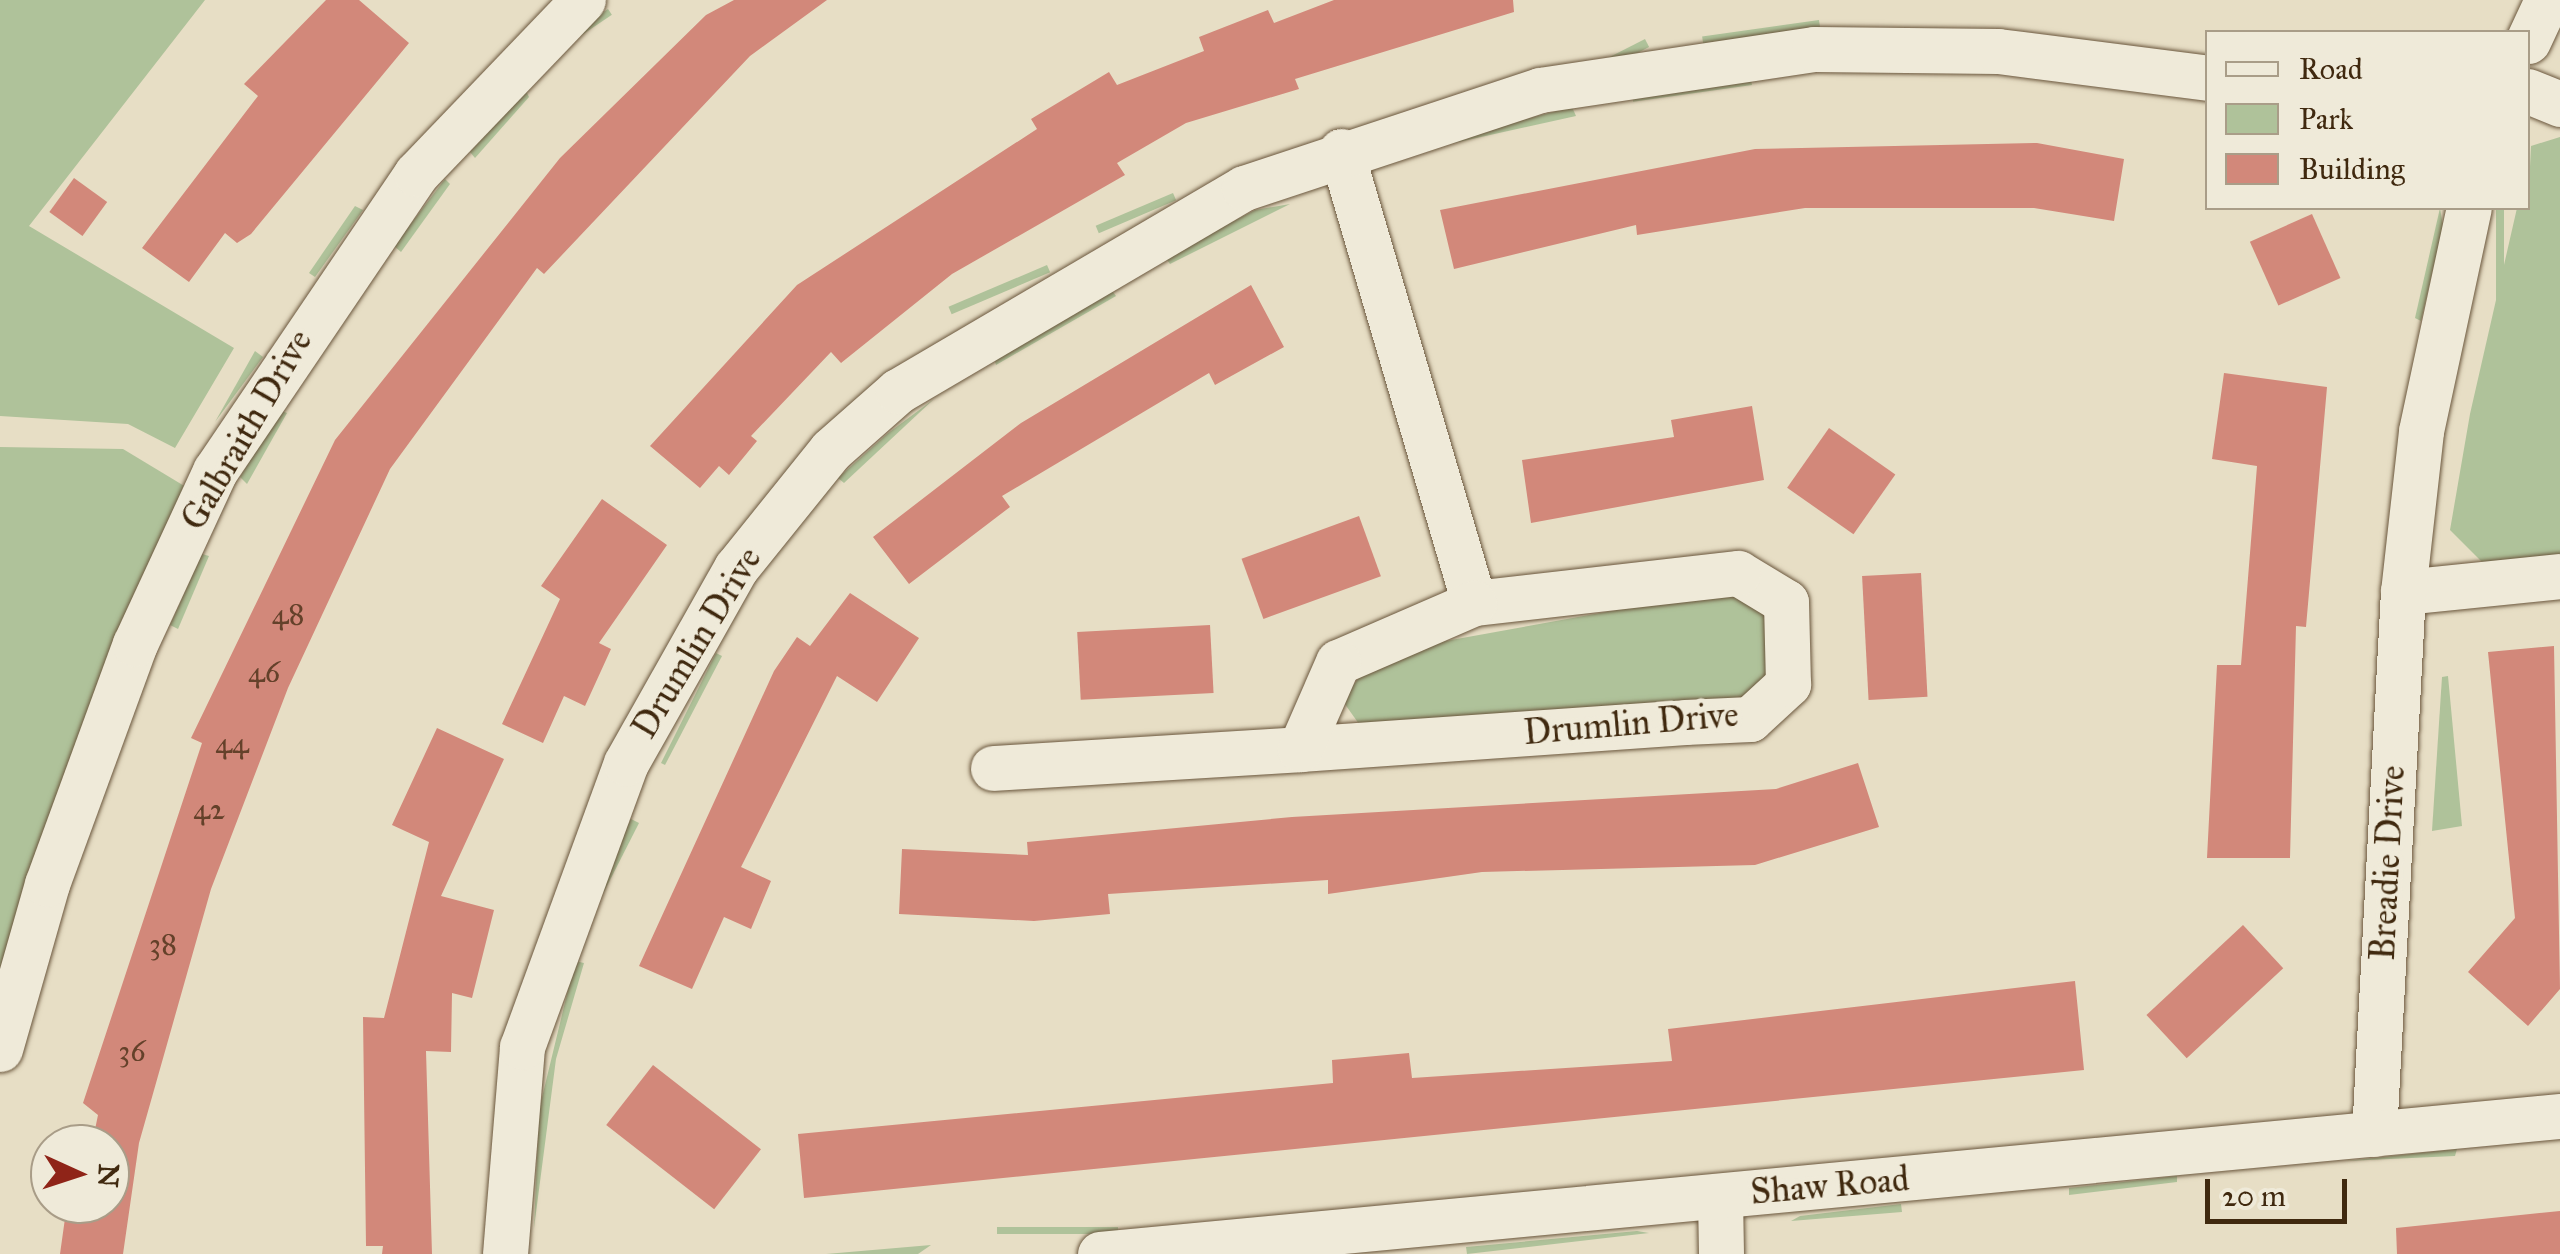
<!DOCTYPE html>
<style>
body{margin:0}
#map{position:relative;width:2560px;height:1254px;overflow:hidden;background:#e7dec5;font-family:"IM FELL Great Primer",serif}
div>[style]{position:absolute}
.green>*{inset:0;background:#afc29a;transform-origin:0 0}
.building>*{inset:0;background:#d2887a;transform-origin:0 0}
.roads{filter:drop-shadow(0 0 2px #6a563c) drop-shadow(0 0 2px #6a563c)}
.minor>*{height:45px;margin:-22.5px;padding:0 22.5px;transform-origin:22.5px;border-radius:22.5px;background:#efead9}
span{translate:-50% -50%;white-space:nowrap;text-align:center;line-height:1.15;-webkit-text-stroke:9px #efead9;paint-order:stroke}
.number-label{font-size:30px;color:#64412a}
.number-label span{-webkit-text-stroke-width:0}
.street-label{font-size:35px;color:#40290f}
.legend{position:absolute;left:2205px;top:30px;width:325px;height:180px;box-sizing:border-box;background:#efead9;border:2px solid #a99d88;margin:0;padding:12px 18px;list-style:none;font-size:30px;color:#40290f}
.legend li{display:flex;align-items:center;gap:20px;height:50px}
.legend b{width:50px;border:2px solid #a99d88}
.north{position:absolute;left:30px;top:1124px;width:100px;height:100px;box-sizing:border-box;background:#efead9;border:2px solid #a99d88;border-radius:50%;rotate:93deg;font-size:28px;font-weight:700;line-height:40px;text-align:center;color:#40290f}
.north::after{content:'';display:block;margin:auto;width:35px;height:45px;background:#8f2418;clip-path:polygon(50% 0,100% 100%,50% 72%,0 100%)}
.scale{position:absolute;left:2205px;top:1179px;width:142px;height:45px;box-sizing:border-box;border:5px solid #40290f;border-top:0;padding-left:12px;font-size:30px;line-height:35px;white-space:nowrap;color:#40290f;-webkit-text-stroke:8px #efead9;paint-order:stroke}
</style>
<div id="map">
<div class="green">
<i style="clip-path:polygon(0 0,205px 0,29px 226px,234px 348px,175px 448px,128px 424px,0 416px)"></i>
<i style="left:608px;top:9px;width:7px;height:84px;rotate:56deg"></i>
<i style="left:1819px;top:20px;width:7px;height:118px;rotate:82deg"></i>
<i style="left:1645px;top:39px;width:9px;height:114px;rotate:63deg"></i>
<i style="left:1751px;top:78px;width:7px;height:120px;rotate:82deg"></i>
<i style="clip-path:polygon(526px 91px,529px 97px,475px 158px,470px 152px)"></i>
<i style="clip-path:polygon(1572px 107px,1576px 116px,1427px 149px,1492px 128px)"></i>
<i style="clip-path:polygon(2560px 137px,2560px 556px,2484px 564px,2450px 530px,2470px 414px,2517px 208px,2528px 208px,2531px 146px)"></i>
<i style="clip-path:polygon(445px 179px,450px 184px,401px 252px,394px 246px)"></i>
<i style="left:1173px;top:193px;width:8px;height:84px;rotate:67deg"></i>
<i style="clip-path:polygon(1290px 204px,1170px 264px,1165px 257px,1255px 210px)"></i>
<i style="clip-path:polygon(355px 206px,363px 210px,315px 277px,309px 273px)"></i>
<i style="clip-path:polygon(2440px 208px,2443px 226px,2421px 321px,2415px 318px)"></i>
<i style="left:2496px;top:208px;width:8px;height:301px"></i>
<i style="left:1047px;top:265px;width:8px;height:107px;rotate:67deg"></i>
<i style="clip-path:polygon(1110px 288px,1116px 296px,996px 365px,994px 358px)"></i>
<i style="clip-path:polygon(255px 351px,263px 357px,215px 422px)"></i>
<i style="clip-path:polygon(934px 399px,844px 483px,838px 478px,887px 434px)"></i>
<i style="clip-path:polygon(280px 410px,287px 413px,247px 484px,240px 477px)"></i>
<i style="clip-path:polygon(0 447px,123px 449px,186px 487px,0 968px)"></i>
<i style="clip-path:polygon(202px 554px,209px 556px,178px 629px,170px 625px)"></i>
<i style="clip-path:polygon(1733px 589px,1764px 599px,1768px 687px,1730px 703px,1359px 724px,1342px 700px,1368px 666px,1429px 644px)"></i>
<i style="clip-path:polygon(716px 653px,722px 656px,665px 765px,661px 763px)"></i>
<i style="clip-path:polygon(2448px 676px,2462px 826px,2432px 831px,2442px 677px)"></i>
<i style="left:631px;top:819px;width:9px;height:123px;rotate:27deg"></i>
<i style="clip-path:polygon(575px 961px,584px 963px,556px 1059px,534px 1228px,539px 1110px)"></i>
<i style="clip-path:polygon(2457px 1149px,2455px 1156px,2346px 1161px)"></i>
<i style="clip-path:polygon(2177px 1176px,2177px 1182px,2069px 1195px,2069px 1188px)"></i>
<i style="clip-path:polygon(1901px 1204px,1902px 1212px,1791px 1221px,1800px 1216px)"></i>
<i style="left:1118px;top:1227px;width:7px;height:121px;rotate:90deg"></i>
<i style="clip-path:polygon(1637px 1231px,1649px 1233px,1467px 1254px,1466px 1247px)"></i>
<i style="clip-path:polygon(931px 1245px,918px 1254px,826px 1254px)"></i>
</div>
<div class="building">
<i style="clip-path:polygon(326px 0,359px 0,409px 43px,251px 234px,237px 243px,225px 233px,189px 282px,142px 248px,258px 96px,244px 84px)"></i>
<i style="clip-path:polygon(734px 0,827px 0,750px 56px,544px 274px,537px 268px,390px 469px,288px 688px,211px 889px,139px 1143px,123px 1254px,60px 1254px,67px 1204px,110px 1204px,110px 1144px,92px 1144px,98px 1115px,83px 1103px,202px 743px,191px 738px,335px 440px,560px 158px,706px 15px)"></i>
<i style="clip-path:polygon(1334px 0,1513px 0,1514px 12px,1295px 79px,1299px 89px,1186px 123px,1117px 163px,1125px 175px,952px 274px,841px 363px,831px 352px,751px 436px,757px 441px,729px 475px,719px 466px,700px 488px,650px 446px,797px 285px,1037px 129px,1031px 119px,1109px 72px,1117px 85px,1204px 51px,1199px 37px,1268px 10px,1274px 23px)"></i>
<i style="clip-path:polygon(2037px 143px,2124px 159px,2114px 221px,2034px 208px,1805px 208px,1637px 235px,1636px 225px,1454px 269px,1440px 210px,1755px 149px)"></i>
<i style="left:74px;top:178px;width:41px;height:42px;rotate:36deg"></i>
<i style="left:2312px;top:214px;width:70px;height:68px;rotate:66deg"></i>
<i style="clip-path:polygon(1251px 285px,1284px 347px,1215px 385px,1209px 373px,1002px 496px,1010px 507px,909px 584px,873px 537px,1021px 423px)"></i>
<i style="clip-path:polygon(2224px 373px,2327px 387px,2306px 627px,2296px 626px,2290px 858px,2207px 858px,2217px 665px,2241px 665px,2257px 466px,2212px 459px)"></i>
<i style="clip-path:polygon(1752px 406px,1764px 480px,1531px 523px,1522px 460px,1674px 437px,1671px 420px)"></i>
<i style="left:1829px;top:428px;width:81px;height:73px;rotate:35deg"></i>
<i style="clip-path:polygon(602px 499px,667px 545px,599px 643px,611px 649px,585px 706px,564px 696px,543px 743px,502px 724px,560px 599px,541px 586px)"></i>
<i style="left:1359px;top:516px;width:64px;height:125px;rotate:70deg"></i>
<i style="left:1921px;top:573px;width:124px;height:59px;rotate:87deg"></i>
<i style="clip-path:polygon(850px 593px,919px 638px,877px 702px,837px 676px,741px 867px,771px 881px,751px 929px,724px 917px,692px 989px,639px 966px,774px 671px,797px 637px,810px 646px)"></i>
<i style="left:1210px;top:625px;width:68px;height:133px;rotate:87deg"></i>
<i style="clip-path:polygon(2554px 646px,2560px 989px,2528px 1026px,2468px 972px,2515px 918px,2488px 652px)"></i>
<i style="clip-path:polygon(437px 728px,504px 759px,441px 896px,494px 910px,472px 998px,452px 993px,451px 1052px,426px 1051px,432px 1254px,382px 1254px,383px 1246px,366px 1246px,363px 1017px,384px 1018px,429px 842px,392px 825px)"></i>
<i style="clip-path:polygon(1858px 763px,1879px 827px,1755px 865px,1482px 872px,1328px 894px,1328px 880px,1108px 894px,1110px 914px,1034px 921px,899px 914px,902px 849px,1028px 855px,1027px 842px,1292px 817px,1776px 789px)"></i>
<i style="left:2243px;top:925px;width:59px;height:132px;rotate:47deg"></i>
<i style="clip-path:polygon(2075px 981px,2084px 1070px,804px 1198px,798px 1134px,1333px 1083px,1332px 1060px,1409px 1053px,1412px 1078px,1672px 1061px,1668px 1029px)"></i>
<i style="left:653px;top:1065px;width:137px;height:76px;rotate:38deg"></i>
<i style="clip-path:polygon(2560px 1211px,2560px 1254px,2397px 1254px,2396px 1228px)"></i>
</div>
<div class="roads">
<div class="minor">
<i style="left:2528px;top:41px;width:45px;rotate:-65.1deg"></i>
<i style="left:2528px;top:91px;width:35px;rotate:22deg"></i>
<i style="left:1341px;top:151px;width:471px;rotate:73.6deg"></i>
<i style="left:2403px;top:592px;width:158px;rotate:-5.8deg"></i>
<i style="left:993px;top:768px;width:308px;rotate:-3.5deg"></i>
<i style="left:1300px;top:749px;width:386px;rotate:-4deg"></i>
<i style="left:1685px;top:722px;width:65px;rotate:-2.6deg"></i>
<i style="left:1750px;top:719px;width:52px;rotate:-42.6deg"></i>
<i style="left:1788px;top:684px;width:82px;rotate:-91.4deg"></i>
<i style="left:1786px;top:602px;width:56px;rotate:-148.9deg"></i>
<i style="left:1738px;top:573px;width:266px;rotate:173.5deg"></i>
<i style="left:1474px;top:603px;width:148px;rotate:156.5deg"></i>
<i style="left:1338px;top:662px;width:95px;rotate:113.6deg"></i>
<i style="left:0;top:1049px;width:172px;rotate:-74.1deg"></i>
<i style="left:47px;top:884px;width:256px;rotate:-69.9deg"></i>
<i style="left:135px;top:644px;width:191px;rotate:-65.2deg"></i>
<i style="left:215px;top:471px;width:359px;rotate:-55.9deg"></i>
<i style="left:416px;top:174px;width:241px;rotate:-46.2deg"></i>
<i style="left:2374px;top:1134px;width:543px;rotate:-86.94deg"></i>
<i style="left:2403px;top:592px;width:162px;rotate:-83.6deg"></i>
<i style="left:2421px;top:431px;width:228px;rotate:-77.9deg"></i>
<i style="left:1720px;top:1196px;width:58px;rotate:89deg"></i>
<i style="left:505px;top:1254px;width:208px;rotate:-85.3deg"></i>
<i style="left:522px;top:1047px;width:302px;rotate:-69.9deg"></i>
<i style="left:626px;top:763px;width:224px;rotate:-60.6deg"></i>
<i style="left:736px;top:568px;width:151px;rotate:-51.2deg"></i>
<i style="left:831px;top:450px;width:89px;rotate:-41.4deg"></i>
<i style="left:898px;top:391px;width:401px;rotate:-30.4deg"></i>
<i style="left:1244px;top:188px;width:312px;rotate:-18.3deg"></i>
<i style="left:1540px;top:90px;width:277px;rotate:-8.5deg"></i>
<i style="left:1814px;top:49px;width:184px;rotate:0.6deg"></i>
<i style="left:1998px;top:51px;width:212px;rotate:7.3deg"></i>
<i style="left:1100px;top:1254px;width:1467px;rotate:-5.4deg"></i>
</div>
</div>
<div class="number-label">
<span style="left:288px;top:614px">48</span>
<span style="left:264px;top:672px">46</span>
<span style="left:232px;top:743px">44</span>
<span style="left:209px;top:809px">42</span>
<span style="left:163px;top:944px">38</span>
<span style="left:132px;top:1051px">36</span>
</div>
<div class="street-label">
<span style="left:247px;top:430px;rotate:-60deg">Galbraith Drive</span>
<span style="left:697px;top:643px;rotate:-59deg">Drumlin Drive</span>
<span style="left:1631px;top:724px;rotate:-5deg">Drumlin Drive</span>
<span style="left:2388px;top:863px;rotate:-87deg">Breadie Drive</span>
<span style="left:1830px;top:1186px;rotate:-5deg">Shaw Road</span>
</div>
<ul class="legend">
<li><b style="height:12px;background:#efead9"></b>Road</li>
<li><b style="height:28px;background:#afc29a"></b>Park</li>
<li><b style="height:28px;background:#d2887a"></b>Building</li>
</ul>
<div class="north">N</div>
<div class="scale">20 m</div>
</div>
